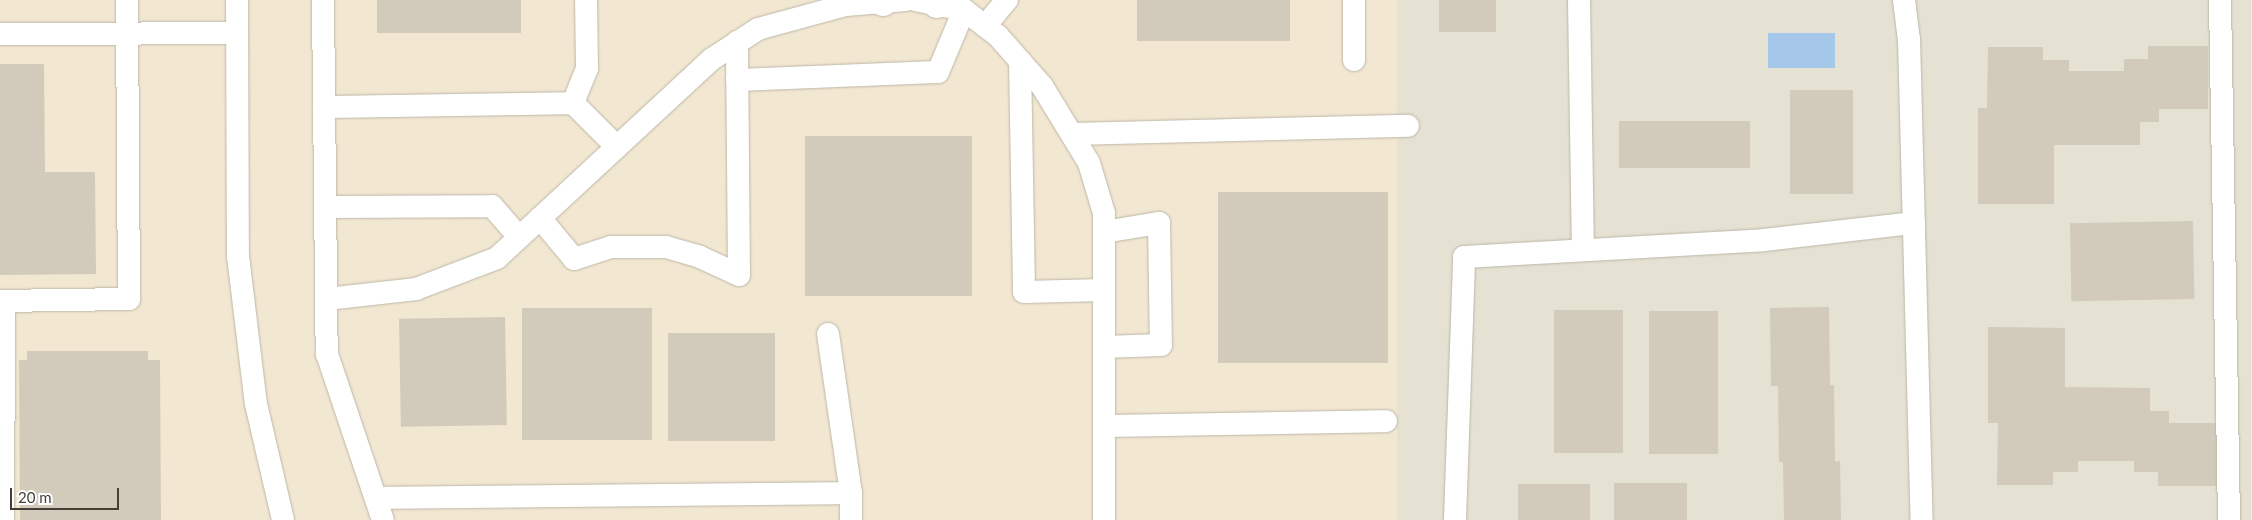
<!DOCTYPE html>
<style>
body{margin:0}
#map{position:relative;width:2252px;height:520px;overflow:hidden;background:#f1eee5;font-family:Lato,sans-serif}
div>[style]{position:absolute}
.residential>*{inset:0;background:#e5e1d3;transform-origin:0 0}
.commercial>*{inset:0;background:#f2e7d1;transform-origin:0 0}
.water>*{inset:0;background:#a4c7ea;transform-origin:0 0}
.building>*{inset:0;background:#d2cbbb;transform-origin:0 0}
.roads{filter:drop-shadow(0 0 1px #bcb7a8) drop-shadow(0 0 1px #bcb7a8)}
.service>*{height:22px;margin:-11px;padding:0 11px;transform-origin:11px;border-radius:11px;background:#fff}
.minor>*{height:28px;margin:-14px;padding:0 14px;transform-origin:14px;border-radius:14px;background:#fff}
span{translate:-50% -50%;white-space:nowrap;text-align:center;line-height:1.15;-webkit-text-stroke:4px #fff;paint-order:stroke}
.scale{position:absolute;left:10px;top:488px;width:109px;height:22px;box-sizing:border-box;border:2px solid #433f35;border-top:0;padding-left:6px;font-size:15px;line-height:18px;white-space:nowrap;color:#433f35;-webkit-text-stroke:4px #fff;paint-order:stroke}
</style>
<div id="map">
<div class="residential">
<i style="left:1397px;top:0;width:854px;height:520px"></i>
</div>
<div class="commercial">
<i style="left:0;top:0;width:1397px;height:520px"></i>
</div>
<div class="water">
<i style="left:1768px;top:33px;width:67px;height:35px"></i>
</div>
<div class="building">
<i style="left:377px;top:0;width:144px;height:33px"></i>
<i style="left:1137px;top:0;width:153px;height:41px"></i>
<i style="left:1439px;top:0;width:57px;height:32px"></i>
<i style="clip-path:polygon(2148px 46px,2208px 46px,2208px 109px,2159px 109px,2159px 122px,2140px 122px,2140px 145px,2054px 145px,2054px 204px,1978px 204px,1978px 108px,1987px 108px,1988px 47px,2043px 47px,2043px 60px,2069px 60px,2069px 71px,2124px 71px,2124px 59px,2148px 59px)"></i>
<i style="clip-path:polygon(0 64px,44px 64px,45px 172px,95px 172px,96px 274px,0 275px)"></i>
<i style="left:1790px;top:90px;width:63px;height:104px"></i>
<i style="left:1750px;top:121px;width:47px;height:131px;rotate:90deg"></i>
<i style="left:805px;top:136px;width:167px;height:160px"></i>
<i style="left:1218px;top:192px;width:170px;height:171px"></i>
<i style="left:2193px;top:221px;width:78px;height:123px;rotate:89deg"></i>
<i style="clip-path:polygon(1829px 307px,1830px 385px,1834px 385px,1835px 462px,1840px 461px,1841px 520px,1784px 520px,1783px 462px,1779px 462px,1778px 386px,1771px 386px,1770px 308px)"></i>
<i style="left:522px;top:308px;width:130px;height:132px"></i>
<i style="left:1554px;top:310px;width:69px;height:143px"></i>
<i style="left:1649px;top:311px;width:69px;height:143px"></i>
<i style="left:505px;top:317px;width:108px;height:106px;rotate:89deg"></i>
<i style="clip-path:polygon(1988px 327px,2065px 328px,2065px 387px,2150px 388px,2150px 411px,2169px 411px,2169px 423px,2218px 423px,2218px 486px,2158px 486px,2158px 472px,2134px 472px,2134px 461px,2078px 461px,2078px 472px,2053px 472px,2053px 485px,1997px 485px,1998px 423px,1988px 423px)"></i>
<i style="left:775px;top:333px;width:108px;height:107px;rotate:90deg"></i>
<i style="clip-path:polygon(27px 351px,148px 351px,148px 360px,160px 360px,161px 520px,20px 520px,19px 360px,27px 360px)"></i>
<i style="left:1614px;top:483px;width:73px;height:37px"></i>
<i style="left:1518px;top:484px;width:72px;height:36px"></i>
</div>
<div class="roads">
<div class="service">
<i style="left:237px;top:0;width:256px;rotate:89.8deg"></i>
<i style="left:238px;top:256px;width:149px;rotate:83.1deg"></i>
<i style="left:256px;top:404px;width:119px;rotate:76.9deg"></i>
<i style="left:323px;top:0;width:354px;rotate:89.4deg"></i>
<i style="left:327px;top:354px;width:175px;rotate:71.4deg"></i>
<i style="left:915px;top:0;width:50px;rotate:11.5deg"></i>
<i style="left:964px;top:10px;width:43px;rotate:37.4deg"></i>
<i style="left:998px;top:36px;width:67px;rotate:48.7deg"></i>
<i style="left:1042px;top:86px;width:90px;rotate:58.6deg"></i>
<i style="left:1089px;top:163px;width:52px;rotate:73.3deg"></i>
<i style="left:1104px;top:213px;width:307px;rotate:90deg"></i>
<i style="left:1354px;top:0;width:60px;rotate:90deg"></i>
<i style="left:1579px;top:0;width:250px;rotate:89.1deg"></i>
<i style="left:1904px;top:0;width:39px;rotate:83deg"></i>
<i style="left:1909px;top:39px;width:481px;rotate:88.5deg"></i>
<i style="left:2220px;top:0;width:520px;rotate:89.01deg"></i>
<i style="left:985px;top:26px;width:34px;rotate:-50deg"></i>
<i style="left:0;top:34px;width:237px;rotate:-0.2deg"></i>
<i style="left:1020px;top:61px;width:231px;rotate:89deg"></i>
<i style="left:1024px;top:292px;width:80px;rotate:-1.4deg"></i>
<i style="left:737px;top:80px;width:201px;rotate:-2.3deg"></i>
<i style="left:938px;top:72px;width:67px;rotate:-67.2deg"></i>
<i style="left:573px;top:103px;width:38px;rotate:-68deg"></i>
<i style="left:587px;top:68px;width:68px;rotate:-90.8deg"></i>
<i style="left:324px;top:107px;width:249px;rotate:-0.9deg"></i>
<i style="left:573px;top:103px;width:62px;rotate:45deg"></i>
<i style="left:1073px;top:134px;width:335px;rotate:-1.4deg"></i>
<i style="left:326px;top:207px;width:166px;rotate:-0.3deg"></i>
<i style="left:492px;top:206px;width:41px;rotate:48.9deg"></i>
<i style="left:540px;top:218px;width:53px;rotate:50.3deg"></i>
<i style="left:574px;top:259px;width:39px;rotate:-18deg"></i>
<i style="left:611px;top:247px;width:55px"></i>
<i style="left:666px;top:247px;width:35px;rotate:16deg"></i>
<i style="left:700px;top:257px;width:43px;rotate:24.8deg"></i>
<i style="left:739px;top:275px;width:233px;rotate:-90.5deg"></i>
<i style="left:1104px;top:232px;width:56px;rotate:-9.3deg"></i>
<i style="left:1159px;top:223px;width:122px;rotate:89.1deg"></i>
<i style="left:1161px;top:345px;width:57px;rotate:178deg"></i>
<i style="left:327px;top:299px;width:90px;rotate:-6.4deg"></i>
<i style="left:416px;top:289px;width:87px;rotate:-20.9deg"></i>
<i style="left:497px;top:258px;width:293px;rotate:-42.8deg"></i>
<i style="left:712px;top:59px;width:55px;rotate:-33.1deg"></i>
<i style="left:758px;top:29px;width:91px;rotate:-15.3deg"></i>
<i style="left:846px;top:5px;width:60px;rotate:-4.8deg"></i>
<i style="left:0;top:301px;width:129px;rotate:-0.9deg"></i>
<i style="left:129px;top:299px;width:299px;rotate:-90.4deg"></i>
<i style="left:828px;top:334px;width:161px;rotate:81.8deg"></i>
<i style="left:851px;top:493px;width:27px;rotate:90deg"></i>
<i style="left:1104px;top:426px;width:282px;rotate:-1deg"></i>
<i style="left:377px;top:498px;width:474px;rotate:-0.6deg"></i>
<i style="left:3px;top:520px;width:219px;rotate:-89.7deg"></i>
<i style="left:1455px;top:520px;width:263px;rotate:-88deg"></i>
<i style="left:1464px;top:257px;width:300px;rotate:-3.2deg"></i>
<i style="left:1764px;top:240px;width:151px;rotate:-6.5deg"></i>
</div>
<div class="minor">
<i style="left:883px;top:0;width:2px;rotate:90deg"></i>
<i style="left:937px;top:0;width:4px;rotate:90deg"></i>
</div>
</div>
<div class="scale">20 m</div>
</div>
